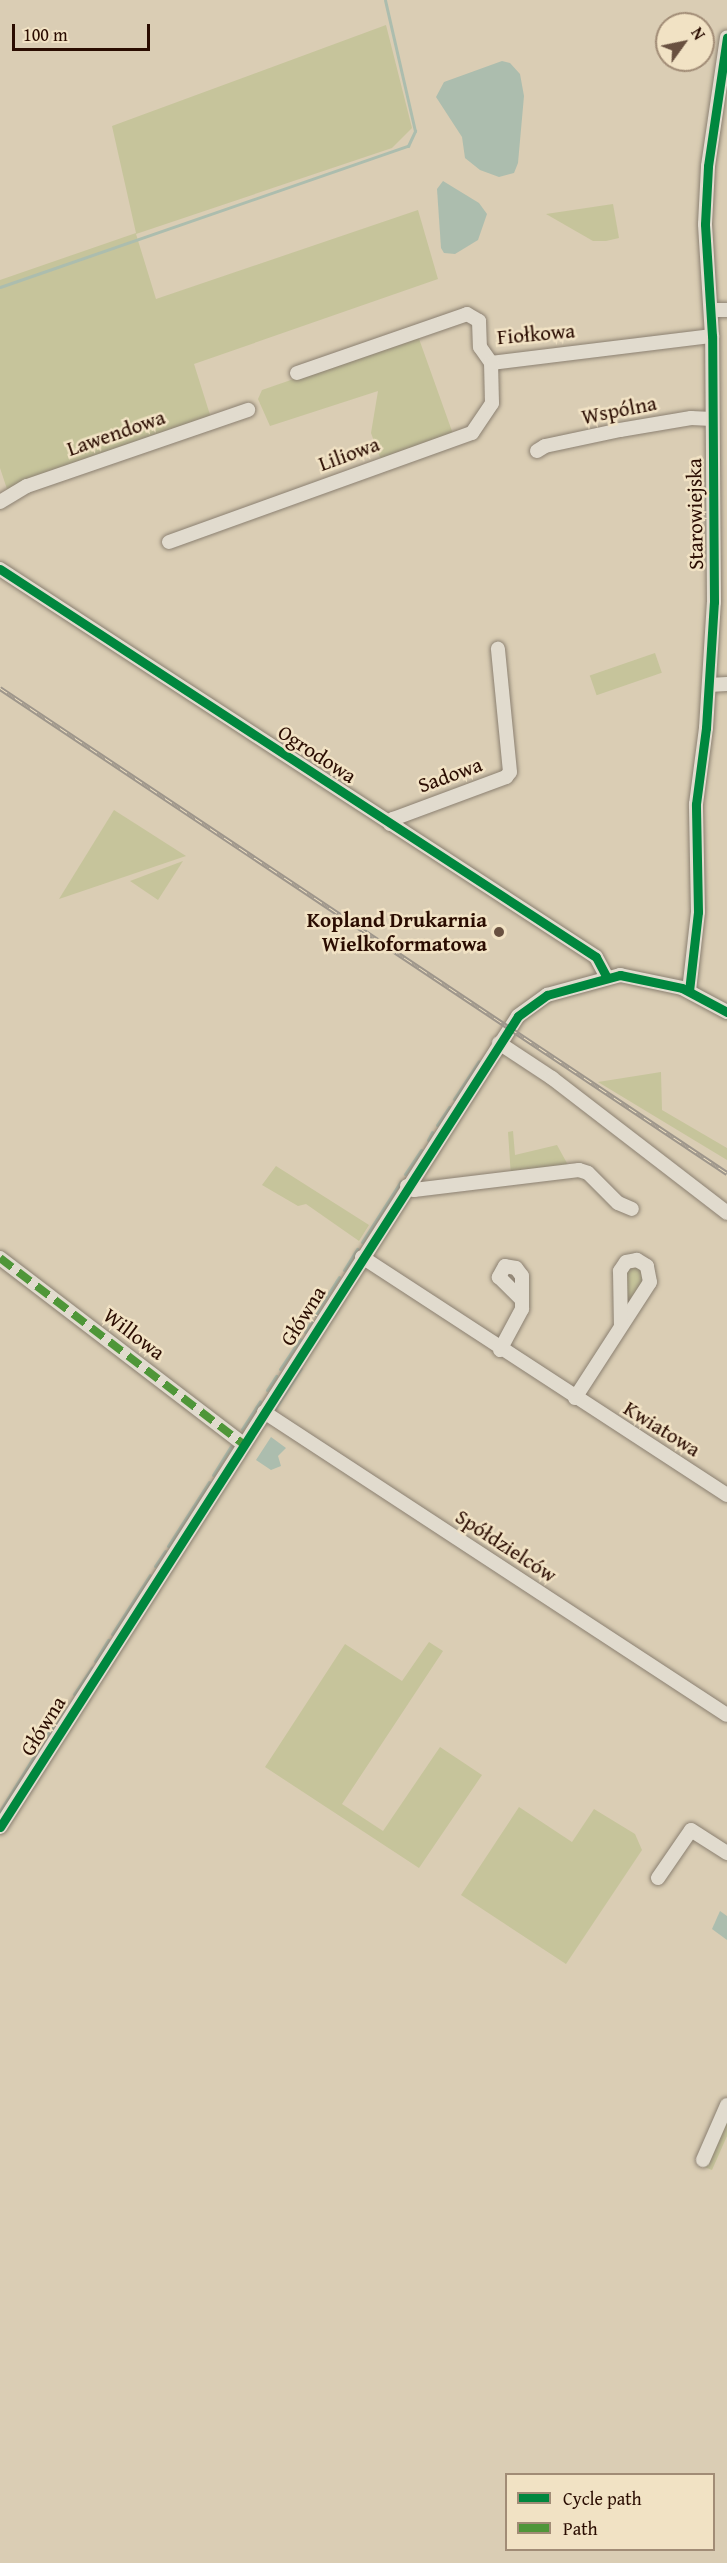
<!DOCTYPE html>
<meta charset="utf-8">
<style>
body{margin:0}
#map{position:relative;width:727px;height:2563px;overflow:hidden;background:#dacdb4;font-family:"Gentium Book Plus",serif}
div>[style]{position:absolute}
.green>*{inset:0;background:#c6c49b;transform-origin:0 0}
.water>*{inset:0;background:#acbdae}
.stream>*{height:3px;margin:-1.5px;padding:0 1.5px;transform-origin:1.5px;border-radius:1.5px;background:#acbdae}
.roads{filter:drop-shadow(0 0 2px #8b8071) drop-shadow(0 0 2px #8b8071)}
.minor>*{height:14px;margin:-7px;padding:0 7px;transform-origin:7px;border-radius:7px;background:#e1dbce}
.rail>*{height:5px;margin-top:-2.5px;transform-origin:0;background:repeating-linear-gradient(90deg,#f1e2c4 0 9px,#9e968b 0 18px);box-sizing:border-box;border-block:2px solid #9e968b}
.quiet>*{height:8px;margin-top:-4px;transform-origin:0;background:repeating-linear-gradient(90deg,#4f9639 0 15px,transparent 0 23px)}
.cycleway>*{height:9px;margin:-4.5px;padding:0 4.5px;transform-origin:4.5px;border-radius:4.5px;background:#00873e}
.dots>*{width:16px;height:16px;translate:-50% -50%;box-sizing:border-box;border:3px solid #f1e2c4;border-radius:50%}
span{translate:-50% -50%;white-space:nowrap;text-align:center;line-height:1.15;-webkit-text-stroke:5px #f1e2c4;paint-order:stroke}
.street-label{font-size:21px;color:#2a0c01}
.poi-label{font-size:21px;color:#2a0c01;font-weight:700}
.right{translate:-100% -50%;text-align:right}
.legend{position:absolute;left:505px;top:2473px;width:210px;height:78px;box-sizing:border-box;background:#f1e2c4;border:2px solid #a18c76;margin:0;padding:8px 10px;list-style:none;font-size:18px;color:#2a0c01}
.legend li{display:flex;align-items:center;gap:12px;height:30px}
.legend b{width:30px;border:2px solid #a18c76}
.north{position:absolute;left:655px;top:12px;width:60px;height:60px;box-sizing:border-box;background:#f1e2c4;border:2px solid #a18c76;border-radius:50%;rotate:57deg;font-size:16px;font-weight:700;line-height:24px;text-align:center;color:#2a0c01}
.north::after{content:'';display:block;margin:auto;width:21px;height:27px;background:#685040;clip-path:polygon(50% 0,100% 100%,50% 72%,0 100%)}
.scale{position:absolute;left:12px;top:24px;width:138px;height:27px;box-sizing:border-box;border:3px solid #2a0c01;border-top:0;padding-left:8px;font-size:18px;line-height:21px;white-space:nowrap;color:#2a0c01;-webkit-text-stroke:4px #f1e2c4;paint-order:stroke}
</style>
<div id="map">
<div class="green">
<i style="clip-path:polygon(386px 25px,412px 128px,392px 148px,136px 234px,156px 299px,418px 210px,438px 279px,194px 364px,211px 418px,9px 495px,0 468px,0 280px,136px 233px,112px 126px)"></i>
<i style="clip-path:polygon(613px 204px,619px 238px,606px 241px,593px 241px,546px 214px)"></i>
<i style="clip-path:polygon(418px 336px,453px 434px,381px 460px,371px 433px,378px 391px,270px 426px,258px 399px,262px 390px)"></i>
<i style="left:655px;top:653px;width:21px;height:69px;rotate:71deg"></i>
<i style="clip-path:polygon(114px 810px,186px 856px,59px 899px)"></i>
<i style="clip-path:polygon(183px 861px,158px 900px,130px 881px)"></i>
<i style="clip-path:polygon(661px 1072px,662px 1110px,727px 1148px,727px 1160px,598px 1082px)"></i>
<i style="clip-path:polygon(513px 1131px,515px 1155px,557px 1145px,568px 1165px,511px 1177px,508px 1132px)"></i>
<i style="clip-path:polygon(276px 1166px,369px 1225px,359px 1241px,306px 1204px,298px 1206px,262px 1185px)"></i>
<i style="clip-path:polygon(632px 1263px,647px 1273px,628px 1310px,622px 1277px)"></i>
<i style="clip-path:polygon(429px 1642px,443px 1651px,342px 1804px,383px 1831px,440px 1747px,482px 1775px,419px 1868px,265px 1767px,345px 1644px,402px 1681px)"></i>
<i style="clip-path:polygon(519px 1807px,572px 1842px,594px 1809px,635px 1834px,642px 1850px,566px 1964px,461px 1895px)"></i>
<i style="clip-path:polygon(727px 2120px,727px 2136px,712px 2170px,704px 2167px)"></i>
</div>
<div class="water">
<i style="clip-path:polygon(502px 61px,510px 63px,520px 74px,524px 96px,518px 163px,514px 173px,499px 177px,480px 170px,465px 158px,462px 137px,436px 97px,444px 82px)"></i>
<i style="clip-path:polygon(443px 181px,479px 203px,487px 214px,478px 240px,455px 254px,444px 253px,441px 248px,437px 189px)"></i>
<i style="clip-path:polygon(271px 1437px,286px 1448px,278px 1456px,281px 1466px,271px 1470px,256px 1460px)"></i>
<i style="clip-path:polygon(720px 1911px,727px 1916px,727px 1940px,712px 1929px)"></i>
</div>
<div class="stream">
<i style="left:0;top:287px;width:432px;rotate:-19.1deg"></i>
<i style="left:408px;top:146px;width:17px;rotate:-65deg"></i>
<i style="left:415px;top:131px;width:134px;rotate:-102.9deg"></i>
<i style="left:454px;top:1099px;width:45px;rotate:-56.7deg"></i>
<i style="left:437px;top:1125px;width:22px;rotate:-56deg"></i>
<i style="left:428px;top:1140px;width:9px;rotate:-63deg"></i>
<i style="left:405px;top:1174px;width:29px;rotate:-56deg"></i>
<i style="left:362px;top:1242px;width:72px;rotate:-57.4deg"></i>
<i style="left:344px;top:1270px;width:25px;rotate:-58deg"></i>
<i style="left:315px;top:1315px;width:45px;rotate:-57.7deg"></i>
<i style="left:305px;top:1332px;width:12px;rotate:-59deg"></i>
<i style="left:280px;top:1369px;width:36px;rotate:-56deg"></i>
<i style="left:267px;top:1390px;width:17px;rotate:-57deg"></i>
<i style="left:273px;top:1412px;width:52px;rotate:-57.5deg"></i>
<i style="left:242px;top:1429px;width:33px;rotate:-57deg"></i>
<i style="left:213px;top:1475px;width:34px;rotate:-58deg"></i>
<i style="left:168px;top:1546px;width:76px;rotate:-57.4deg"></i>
<i style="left:155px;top:1566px;width:18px;rotate:-56deg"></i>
<i style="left:112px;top:1634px;width:70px;rotate:-57.2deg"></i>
<i style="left:95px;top:1661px;width:25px;rotate:-58deg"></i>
<i style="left:74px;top:1694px;width:32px;rotate:-56deg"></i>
<i style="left:0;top:1811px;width:121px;rotate:-58.1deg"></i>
</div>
<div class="roads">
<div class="minor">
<i style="left:711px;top:310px;width:16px"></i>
<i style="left:297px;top:373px;width:180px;rotate:-19.1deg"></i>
<i style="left:467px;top:314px;width:14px;rotate:30deg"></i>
<i style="left:479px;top:321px;width:26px;rotate:88deg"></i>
<i style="left:480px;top:347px;width:19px;rotate:55deg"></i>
<i style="left:491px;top:363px;width:223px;rotate:-7deg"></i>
<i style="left:537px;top:451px;width:9px;rotate:-32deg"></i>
<i style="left:545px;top:446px;width:77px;rotate:-12deg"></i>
<i style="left:620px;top:430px;width:72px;rotate:-9.6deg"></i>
<i style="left:691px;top:418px;width:21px;rotate:3deg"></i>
<i style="left:0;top:502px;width:31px;rotate:-31deg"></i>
<i style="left:27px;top:486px;width:234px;rotate:-19deg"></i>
<i style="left:169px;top:542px;width:322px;rotate:-19.8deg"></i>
<i style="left:472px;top:433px;width:36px;rotate:-56deg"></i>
<i style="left:492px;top:403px;width:40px;rotate:-91.4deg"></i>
<i style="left:0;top:569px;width:711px;rotate:33.06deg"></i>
<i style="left:596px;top:957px;width:21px;rotate:62deg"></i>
<i style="left:709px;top:685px;width:18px;rotate:-3deg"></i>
<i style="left:390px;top:824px;width:6px;rotate:-59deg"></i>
<i style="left:393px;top:819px;width:121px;rotate:-20.4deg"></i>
<i style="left:506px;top:777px;width:6px;rotate:-51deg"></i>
<i style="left:510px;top:772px;width:124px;rotate:-95.6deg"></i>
<i style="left:689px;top:991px;width:80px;rotate:-83.5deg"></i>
<i style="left:698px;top:912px;width:108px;rotate:-91.1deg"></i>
<i style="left:696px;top:804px;width:77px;rotate:-82.5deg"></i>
<i style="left:706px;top:728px;width:126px;rotate:-86.4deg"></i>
<i style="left:714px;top:602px;width:266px;rotate:-90.4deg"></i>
<i style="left:712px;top:336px;width:112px;rotate:-93.6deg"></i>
<i style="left:705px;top:224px;width:58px;rotate:-87deg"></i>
<i style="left:708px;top:166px;width:130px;rotate:-81.6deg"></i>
<i style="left:499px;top:1043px;width:64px;rotate:33.4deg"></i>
<i style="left:552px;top:1078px;width:221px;rotate:37.6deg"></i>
<i style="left:407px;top:1186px;width:8px;rotate:30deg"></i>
<i style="left:414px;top:1190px;width:166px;rotate:-6.9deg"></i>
<i style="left:579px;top:1170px;width:9px;rotate:18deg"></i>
<i style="left:588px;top:1173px;width:42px;rotate:45deg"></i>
<i style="left:618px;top:1203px;width:15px;rotate:23deg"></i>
<i style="left:362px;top:1257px;width:436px;rotate:33.1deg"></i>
<i style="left:0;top:1258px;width:306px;rotate:37.4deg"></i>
<i style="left:500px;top:1350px;width:47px;rotate:-61.8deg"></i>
<i style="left:522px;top:1309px;width:33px;rotate:-90deg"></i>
<i style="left:522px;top:1276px;width:10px;rotate:-127deg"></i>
<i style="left:516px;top:1268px;width:11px;rotate:-170deg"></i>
<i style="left:505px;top:1266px;width:13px;rotate:119deg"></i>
<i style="left:499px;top:1277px;width:31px;rotate:45deg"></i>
<i style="left:575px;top:1398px;width:138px;rotate:-57.1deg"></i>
<i style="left:650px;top:1282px;width:16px;rotate:-101deg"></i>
<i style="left:647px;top:1266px;width:12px;rotate:-149deg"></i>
<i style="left:637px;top:1260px;width:11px;rotate:170deg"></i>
<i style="left:626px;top:1262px;width:11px;rotate:124deg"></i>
<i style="left:620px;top:1271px;width:55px;rotate:89deg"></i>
<i style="left:264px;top:1412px;width:553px;rotate:33.2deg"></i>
<i style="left:0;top:1827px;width:962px;rotate:-57.43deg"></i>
<i style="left:518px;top:1016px;width:36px;rotate:-36deg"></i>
<i style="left:547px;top:995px;width:76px;rotate:-15.3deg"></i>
<i style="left:620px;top:975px;width:63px;rotate:11.8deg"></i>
<i style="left:682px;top:988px;width:51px;rotate:28.1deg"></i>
<i style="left:658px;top:1878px;width:58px;rotate:-55.5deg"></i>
<i style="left:691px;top:1830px;width:43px;rotate:32.6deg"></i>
<i style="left:703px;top:2160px;width:60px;rotate:-66.4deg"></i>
</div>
</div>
<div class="rail">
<i style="left:0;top:688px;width:874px;rotate:33.71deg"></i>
</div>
<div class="quiet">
<i style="left:0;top:1258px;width:306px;rotate:37.4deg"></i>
</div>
<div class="cycleway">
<i style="left:0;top:569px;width:711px;rotate:33.06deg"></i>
<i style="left:596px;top:957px;width:21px;rotate:62deg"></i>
<i style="left:689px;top:991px;width:80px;rotate:-83.5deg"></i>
<i style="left:698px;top:912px;width:108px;rotate:-91.1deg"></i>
<i style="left:696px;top:804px;width:77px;rotate:-82.5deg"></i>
<i style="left:706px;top:728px;width:126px;rotate:-86.4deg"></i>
<i style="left:714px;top:602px;width:266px;rotate:-90.4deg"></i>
<i style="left:712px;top:336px;width:112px;rotate:-93.6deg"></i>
<i style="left:705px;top:224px;width:58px;rotate:-87deg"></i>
<i style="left:708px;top:166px;width:130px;rotate:-81.6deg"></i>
<i style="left:0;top:1827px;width:962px;rotate:-57.43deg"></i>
<i style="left:518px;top:1016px;width:36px;rotate:-36deg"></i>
<i style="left:547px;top:995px;width:76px;rotate:-15.3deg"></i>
<i style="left:620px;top:975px;width:63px;rotate:11.8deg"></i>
<i style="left:682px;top:988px;width:51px;rotate:28.1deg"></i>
</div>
<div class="dots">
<i style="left:499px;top:932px;background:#685040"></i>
</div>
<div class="street-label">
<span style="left:536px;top:334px;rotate:-5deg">Fiołkowa</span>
<span style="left:619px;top:410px;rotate:-11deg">Wspólna</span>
<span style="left:116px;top:433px;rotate:-19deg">Lawendowa</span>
<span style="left:349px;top:454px;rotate:-20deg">Liliowa</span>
<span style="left:695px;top:514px;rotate:-91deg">Starowiejska</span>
<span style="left:317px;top:754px;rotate:33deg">Ogrodowa</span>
<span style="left:450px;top:775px;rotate:-20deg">Sadowa</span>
<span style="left:303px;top:1316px;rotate:-58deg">Główna</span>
<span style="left:134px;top:1334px;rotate:37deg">Willowa</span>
<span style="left:662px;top:1429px;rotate:32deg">Kwiatowa</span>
<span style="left:506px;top:1546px;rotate:33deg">Spółdzielców</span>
<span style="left:43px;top:1726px;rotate:-58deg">Główna</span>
</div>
<div class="poi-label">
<span class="right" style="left:487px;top:932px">Kopland Drukarnia<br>Wielkoformatowa</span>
</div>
<ul class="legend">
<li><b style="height:8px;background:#00873e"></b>Cycle path</li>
<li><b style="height:8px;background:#4f9639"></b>Path</li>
</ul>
<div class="north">N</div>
<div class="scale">100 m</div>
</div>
